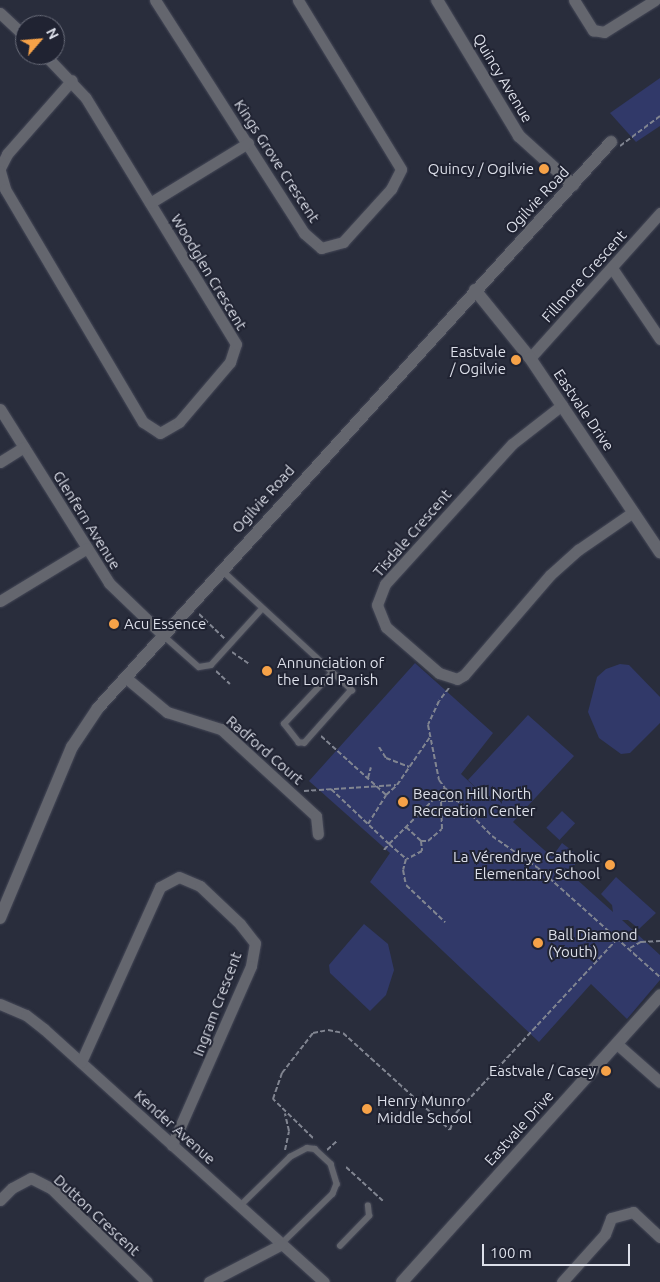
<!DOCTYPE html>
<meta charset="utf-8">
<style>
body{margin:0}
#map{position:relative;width:660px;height:1282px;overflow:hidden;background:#292d3c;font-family:Ubuntu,sans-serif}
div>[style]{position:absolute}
.green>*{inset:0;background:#313969;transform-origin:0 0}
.path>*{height:2px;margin-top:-1px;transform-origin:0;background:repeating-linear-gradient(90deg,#818591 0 5px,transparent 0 7.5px)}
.roads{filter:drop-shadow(0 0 1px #464958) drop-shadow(0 0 1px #464958)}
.service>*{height:5.5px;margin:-2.75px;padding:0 2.75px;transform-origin:2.75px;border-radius:2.75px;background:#64666e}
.minor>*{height:11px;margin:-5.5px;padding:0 5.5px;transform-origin:5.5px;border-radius:5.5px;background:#64666e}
.tertiary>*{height:12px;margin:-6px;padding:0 6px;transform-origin:6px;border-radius:6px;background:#64666e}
.dots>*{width:14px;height:14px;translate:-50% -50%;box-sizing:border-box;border:2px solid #202332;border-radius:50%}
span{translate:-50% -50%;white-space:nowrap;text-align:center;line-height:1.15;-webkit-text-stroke:4px #202332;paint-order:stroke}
.street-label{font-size:15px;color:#dcdfe9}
.poi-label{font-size:15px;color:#dcdfe9}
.right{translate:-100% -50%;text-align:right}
.left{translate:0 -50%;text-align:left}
.north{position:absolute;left:15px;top:15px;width:50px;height:50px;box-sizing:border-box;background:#202332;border:1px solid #6b6e7b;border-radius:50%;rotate:63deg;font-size:14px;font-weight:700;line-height:20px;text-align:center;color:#dcdfe9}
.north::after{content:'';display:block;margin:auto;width:18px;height:22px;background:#f6a248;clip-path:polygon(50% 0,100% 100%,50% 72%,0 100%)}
.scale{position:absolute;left:482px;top:1244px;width:148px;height:22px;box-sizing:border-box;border:2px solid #dcdfe9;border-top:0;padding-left:6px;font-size:15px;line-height:18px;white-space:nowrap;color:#dcdfe9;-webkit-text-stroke:4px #202332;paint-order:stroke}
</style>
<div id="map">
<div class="green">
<i style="clip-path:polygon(660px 78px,660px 126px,636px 142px,610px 113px)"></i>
<i style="clip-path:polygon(415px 663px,493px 733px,461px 774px,497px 808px,468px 780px,528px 715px,574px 756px,513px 822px,552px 857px,562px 843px,575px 853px,575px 865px,568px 869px,563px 867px,613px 912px,612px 905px,601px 894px,616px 877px,656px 913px,639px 929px,628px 920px,622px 920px,660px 955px,660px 980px,627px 1019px,591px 984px,539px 1042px,370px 882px,390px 853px,309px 781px)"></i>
<i style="clip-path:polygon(620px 664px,629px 665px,660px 697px,660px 723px,630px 753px,621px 754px,599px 738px,588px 712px,597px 677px,606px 669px)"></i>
<i style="left:562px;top:811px;width:18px;height:23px;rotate:43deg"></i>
<i style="clip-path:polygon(364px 924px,388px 944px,394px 970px,386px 995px,370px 1011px,330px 973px,329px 965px)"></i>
</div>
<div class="path">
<i style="left:620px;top:146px;width:50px;rotate:-36.9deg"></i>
<i style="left:199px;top:614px;width:35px;rotate:44deg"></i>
<i style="left:232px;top:652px;width:21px;rotate:35deg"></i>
<i style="left:216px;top:671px;width:19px;rotate:43deg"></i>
<i style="left:449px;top:688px;width:16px;rotate:128deg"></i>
<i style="left:439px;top:701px;width:26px;rotate:115deg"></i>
<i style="left:428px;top:725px;width:56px;rotate:78.7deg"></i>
<i style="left:439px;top:780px;width:10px;rotate:53deg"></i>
<i style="left:445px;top:788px;width:67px;rotate:45.6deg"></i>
<i style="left:492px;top:836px;width:56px;rotate:34.8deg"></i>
<i style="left:538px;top:868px;width:164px;rotate:41.8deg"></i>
<i style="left:321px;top:736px;width:88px;rotate:42.2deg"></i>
<i style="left:379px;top:747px;width:13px;rotate:58deg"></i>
<i style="left:386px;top:758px;width:25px;rotate:21deg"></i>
<i style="left:368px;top:778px;width:11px;rotate:-75deg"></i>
<i style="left:331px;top:789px;width:80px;rotate:43.5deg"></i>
<i style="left:389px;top:844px;width:79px;rotate:-45deg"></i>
<i style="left:304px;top:791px;width:92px;rotate:-3.7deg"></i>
<i style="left:436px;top:797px;width:6px;rotate:39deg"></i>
<i style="left:441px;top:801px;width:16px"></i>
<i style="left:368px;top:824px;width:34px;rotate:-58deg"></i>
<i style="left:386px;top:795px;width:15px;rotate:-42deg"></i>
<i style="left:397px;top:785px;width:58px;rotate:-55.5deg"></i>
<i style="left:406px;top:827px;width:21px;rotate:43deg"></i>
<i style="left:421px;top:841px;width:10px;rotate:84deg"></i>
<i style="left:422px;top:851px;width:17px;rotate:152deg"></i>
<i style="left:421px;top:841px;width:7px"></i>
<i style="left:428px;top:841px;width:18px;rotate:-41deg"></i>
<i style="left:442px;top:829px;width:28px;rotate:-92deg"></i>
<i style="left:384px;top:850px;width:8px;rotate:-50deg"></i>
<i style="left:389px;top:844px;width:23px;rotate:41deg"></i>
<i style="left:406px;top:859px;width:11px;rotate:105deg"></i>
<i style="left:403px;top:870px;width:15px;rotate:79deg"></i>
<i style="left:406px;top:885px;width:54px;rotate:43.5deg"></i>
<i style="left:630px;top:948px;width:13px;rotate:-29deg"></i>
<i style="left:641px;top:942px;width:19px;rotate:-3deg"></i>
<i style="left:313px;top:1138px;width:56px;rotate:-135.7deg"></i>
<i style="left:273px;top:1099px;width:28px;rotate:-71deg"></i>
<i style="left:282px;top:1073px;width:51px;rotate:-52.2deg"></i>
<i style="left:313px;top:1033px;width:15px;rotate:-11deg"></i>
<i style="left:328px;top:1030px;width:15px;rotate:11deg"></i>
<i style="left:343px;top:1033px;width:144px;rotate:42.2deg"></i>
<i style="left:450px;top:1130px;width:18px;rotate:-71deg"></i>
<i style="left:456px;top:1113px;width:238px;rotate:-47.2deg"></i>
<i style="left:285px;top:1150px;width:19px;rotate:-78deg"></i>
<i style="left:289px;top:1131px;width:18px;rotate:-103deg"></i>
<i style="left:327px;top:1150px;width:13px;rotate:-42deg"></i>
<i style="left:346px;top:1167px;width:50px;rotate:42.6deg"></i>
</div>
<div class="roads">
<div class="service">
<i style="left:223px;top:571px;width:176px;rotate:42.7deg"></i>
<i style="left:352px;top:690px;width:71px;rotate:131.6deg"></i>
<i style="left:305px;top:743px;width:6px;rotate:180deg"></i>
<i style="left:299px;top:743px;width:24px;rotate:-128deg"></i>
<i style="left:284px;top:724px;width:70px;rotate:-46.7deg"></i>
<i style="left:163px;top:635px;width:48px;rotate:41.6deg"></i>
<i style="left:199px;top:667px;width:12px;rotate:-9deg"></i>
<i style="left:211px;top:665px;width:76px;rotate:-47.7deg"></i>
<i style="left:240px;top:1206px;width:70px;rotate:-44.4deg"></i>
<i style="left:290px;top:1157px;width:19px;rotate:-28deg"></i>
<i style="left:307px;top:1148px;width:8px;rotate:7deg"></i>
<i style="left:315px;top:1149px;width:22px;rotate:43deg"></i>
<i style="left:331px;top:1164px;width:21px;rotate:73deg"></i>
<i style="left:337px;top:1184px;width:11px;rotate:112deg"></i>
<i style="left:333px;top:1194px;width:71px;rotate:135.6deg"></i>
<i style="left:340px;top:1246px;width:42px;rotate:-46deg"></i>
<i style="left:369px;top:1216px;width:10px;rotate:-96deg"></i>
</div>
<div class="minor">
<i style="left:155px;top:0;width:277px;rotate:57.4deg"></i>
<i style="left:304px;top:233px;width:23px;rotate:41deg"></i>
<i style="left:321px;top:248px;width:23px;rotate:-15deg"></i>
<i style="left:343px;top:242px;width:72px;rotate:-47.8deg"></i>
<i style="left:391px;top:189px;width:22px;rotate:-63deg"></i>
<i style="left:401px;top:169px;width:198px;rotate:-121.4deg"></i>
<i style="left:574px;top:0;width:36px;rotate:58deg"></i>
<i style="left:593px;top:30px;width:11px;rotate:10deg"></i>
<i style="left:604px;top:32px;width:60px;rotate:-32.1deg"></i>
<i style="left:0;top:13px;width:34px;rotate:43deg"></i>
<i style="left:0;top:168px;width:16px;rotate:-63deg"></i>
<i style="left:7px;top:154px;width:98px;rotate:-48.7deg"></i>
<i style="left:0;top:171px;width:19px;rotate:74deg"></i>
<i style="left:5px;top:189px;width:271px;rotate:59.4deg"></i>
<i style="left:143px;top:422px;width:20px;rotate:33deg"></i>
<i style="left:160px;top:433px;width:22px;rotate:-30deg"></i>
<i style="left:179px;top:422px;width:79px;rotate:-49.6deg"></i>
<i style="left:230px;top:362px;width:19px;rotate:-72deg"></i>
<i style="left:236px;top:344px;width:289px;rotate:-121.4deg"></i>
<i style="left:85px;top:97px;width:58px;rotate:-133.6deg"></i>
<i style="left:150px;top:203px;width:115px;rotate:-31.5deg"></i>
<i style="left:612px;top:268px;width:86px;rotate:55.9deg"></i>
<i style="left:530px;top:358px;width:195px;rotate:-48.1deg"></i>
<i style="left:562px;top:405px;width:63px;rotate:142deg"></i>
<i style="left:512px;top:444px;width:189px;rotate:132.2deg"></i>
<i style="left:385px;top:584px;width:22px;rotate:111deg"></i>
<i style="left:377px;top:605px;width:24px;rotate:68deg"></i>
<i style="left:386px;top:627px;width:70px;rotate:41deg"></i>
<i style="left:439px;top:673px;width:19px;rotate:18deg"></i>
<i style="left:457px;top:679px;width:8px;rotate:-30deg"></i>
<i style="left:464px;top:675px;width:132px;rotate:-49.3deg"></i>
<i style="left:550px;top:575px;width:38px;rotate:-42deg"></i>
<i style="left:578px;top:550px;width:67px;rotate:-34.6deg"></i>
<i style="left:0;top:409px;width:205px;rotate:57.9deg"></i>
<i style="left:109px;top:583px;width:75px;rotate:43.9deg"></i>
<i style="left:0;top:462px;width:28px;rotate:-32deg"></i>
<i style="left:0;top:601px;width:102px;rotate:-31.3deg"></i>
<i style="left:125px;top:677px;width:55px;rotate:39.8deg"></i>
<i style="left:167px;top:712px;width:57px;rotate:17.5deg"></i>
<i style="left:221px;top:729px;width:129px;rotate:42.5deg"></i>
<i style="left:316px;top:816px;width:18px;rotate:84deg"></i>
<i style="left:0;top:1004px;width:28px;rotate:23deg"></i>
<i style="left:26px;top:1015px;width:23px;rotate:38deg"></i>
<i style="left:44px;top:1029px;width:377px;rotate:42.1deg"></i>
<i style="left:617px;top:1044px;width:57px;rotate:41.5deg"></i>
<i style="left:81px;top:1062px;width:192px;rotate:-65.7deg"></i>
<i style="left:160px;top:887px;width:21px;rotate:-28deg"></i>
<i style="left:179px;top:877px;width:23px;rotate:23deg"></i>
<i style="left:200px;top:886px;width:55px;rotate:43.5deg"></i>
<i style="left:240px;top:924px;width:24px;rotate:52deg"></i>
<i style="left:255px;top:943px;width:23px;rotate:100deg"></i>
<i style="left:251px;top:966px;width:196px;rotate:113.8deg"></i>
<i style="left:0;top:1200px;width:17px;rotate:-45deg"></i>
<i style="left:12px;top:1188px;width:21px;rotate:-28deg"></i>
<i style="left:31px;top:1178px;width:22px;rotate:27deg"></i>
<i style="left:51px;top:1188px;width:134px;rotate:44.4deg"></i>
<i style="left:209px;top:1282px;width:82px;rotate:-27.5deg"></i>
<i style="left:562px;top:1282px;width:64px;rotate:-48.1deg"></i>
<i style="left:605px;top:1234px;width:17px;rotate:-69deg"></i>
<i style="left:611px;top:1218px;width:23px;rotate:-15deg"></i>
<i style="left:633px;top:1212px;width:37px;rotate:43deg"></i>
</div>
<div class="tertiary">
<i style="left:437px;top:0;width:159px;rotate:58.9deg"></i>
<i style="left:519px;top:136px;width:73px;rotate:42.2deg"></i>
<i style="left:475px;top:290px;width:87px;rotate:51deg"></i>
<i style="left:530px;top:358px;width:234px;rotate:56.2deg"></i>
<i style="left:0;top:918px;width:186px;rotate:-67.2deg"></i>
<i style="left:72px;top:747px;width:47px;rotate:-56.3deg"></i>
<i style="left:98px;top:708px;width:764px;rotate:-47.81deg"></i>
<i style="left:402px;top:1282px;width:386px;rotate:-48deg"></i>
</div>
</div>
<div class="dots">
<i style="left:544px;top:169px;background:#f6a248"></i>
<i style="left:516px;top:360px;background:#f6a248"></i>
<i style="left:114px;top:624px;background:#f6a248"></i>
<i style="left:267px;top:671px;background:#f6a248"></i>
<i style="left:403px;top:802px;background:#f6a248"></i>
<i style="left:610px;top:865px;background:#f6a248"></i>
<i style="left:538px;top:943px;background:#f6a248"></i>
<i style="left:606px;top:1071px;background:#f6a248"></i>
<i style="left:367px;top:1109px;background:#f6a248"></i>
</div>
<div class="street-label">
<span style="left:503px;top:78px;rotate:59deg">Quincy Avenue</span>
<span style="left:277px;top:161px;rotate:57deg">Kings Grove Crescent</span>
<span style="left:537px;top:200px;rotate:-47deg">Ogilvie Road</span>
<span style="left:209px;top:272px;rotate:59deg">Woodglen Crescent</span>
<span style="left:584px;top:276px;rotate:-48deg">Fillmore Crescent</span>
<span style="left:584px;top:410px;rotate:56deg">Eastvale Drive</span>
<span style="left:263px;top:499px;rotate:-48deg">Ogilvie Road</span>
<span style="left:87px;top:520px;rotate:58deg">Glenfern Avenue</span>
<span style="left:412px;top:533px;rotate:-49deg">Tisdale Crescent</span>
<span style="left:265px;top:750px;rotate:41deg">Radford Court</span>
<span style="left:217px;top:1004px;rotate:-69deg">Ingram Crescent</span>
<span style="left:175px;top:1127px;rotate:42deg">Kender Avenue</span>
<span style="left:519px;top:1128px;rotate:-48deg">Eastvale Drive</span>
<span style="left:97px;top:1215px;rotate:43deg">Dutton Crescent</span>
</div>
<div class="poi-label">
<span class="right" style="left:534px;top:169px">Quincy / Ogilvie</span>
<span class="right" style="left:506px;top:360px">Eastvale<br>/ Ogilvie</span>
<span class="left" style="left:124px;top:624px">Acu Essence</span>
<span class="left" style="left:277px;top:671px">Annunciation of<br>the Lord Parish</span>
<span class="left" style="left:413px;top:802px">Beacon Hill North<br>Recreation Center</span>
<span class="right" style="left:600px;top:865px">La Vérendrye Catholic<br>Elementary School</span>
<span class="left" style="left:548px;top:943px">Ball Diamond<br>(Youth)</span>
<span class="right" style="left:596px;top:1071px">Eastvale / Casey</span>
<span class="left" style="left:377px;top:1109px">Henry Munro<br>Middle School</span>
</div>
<div class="north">N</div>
<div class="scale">100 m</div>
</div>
